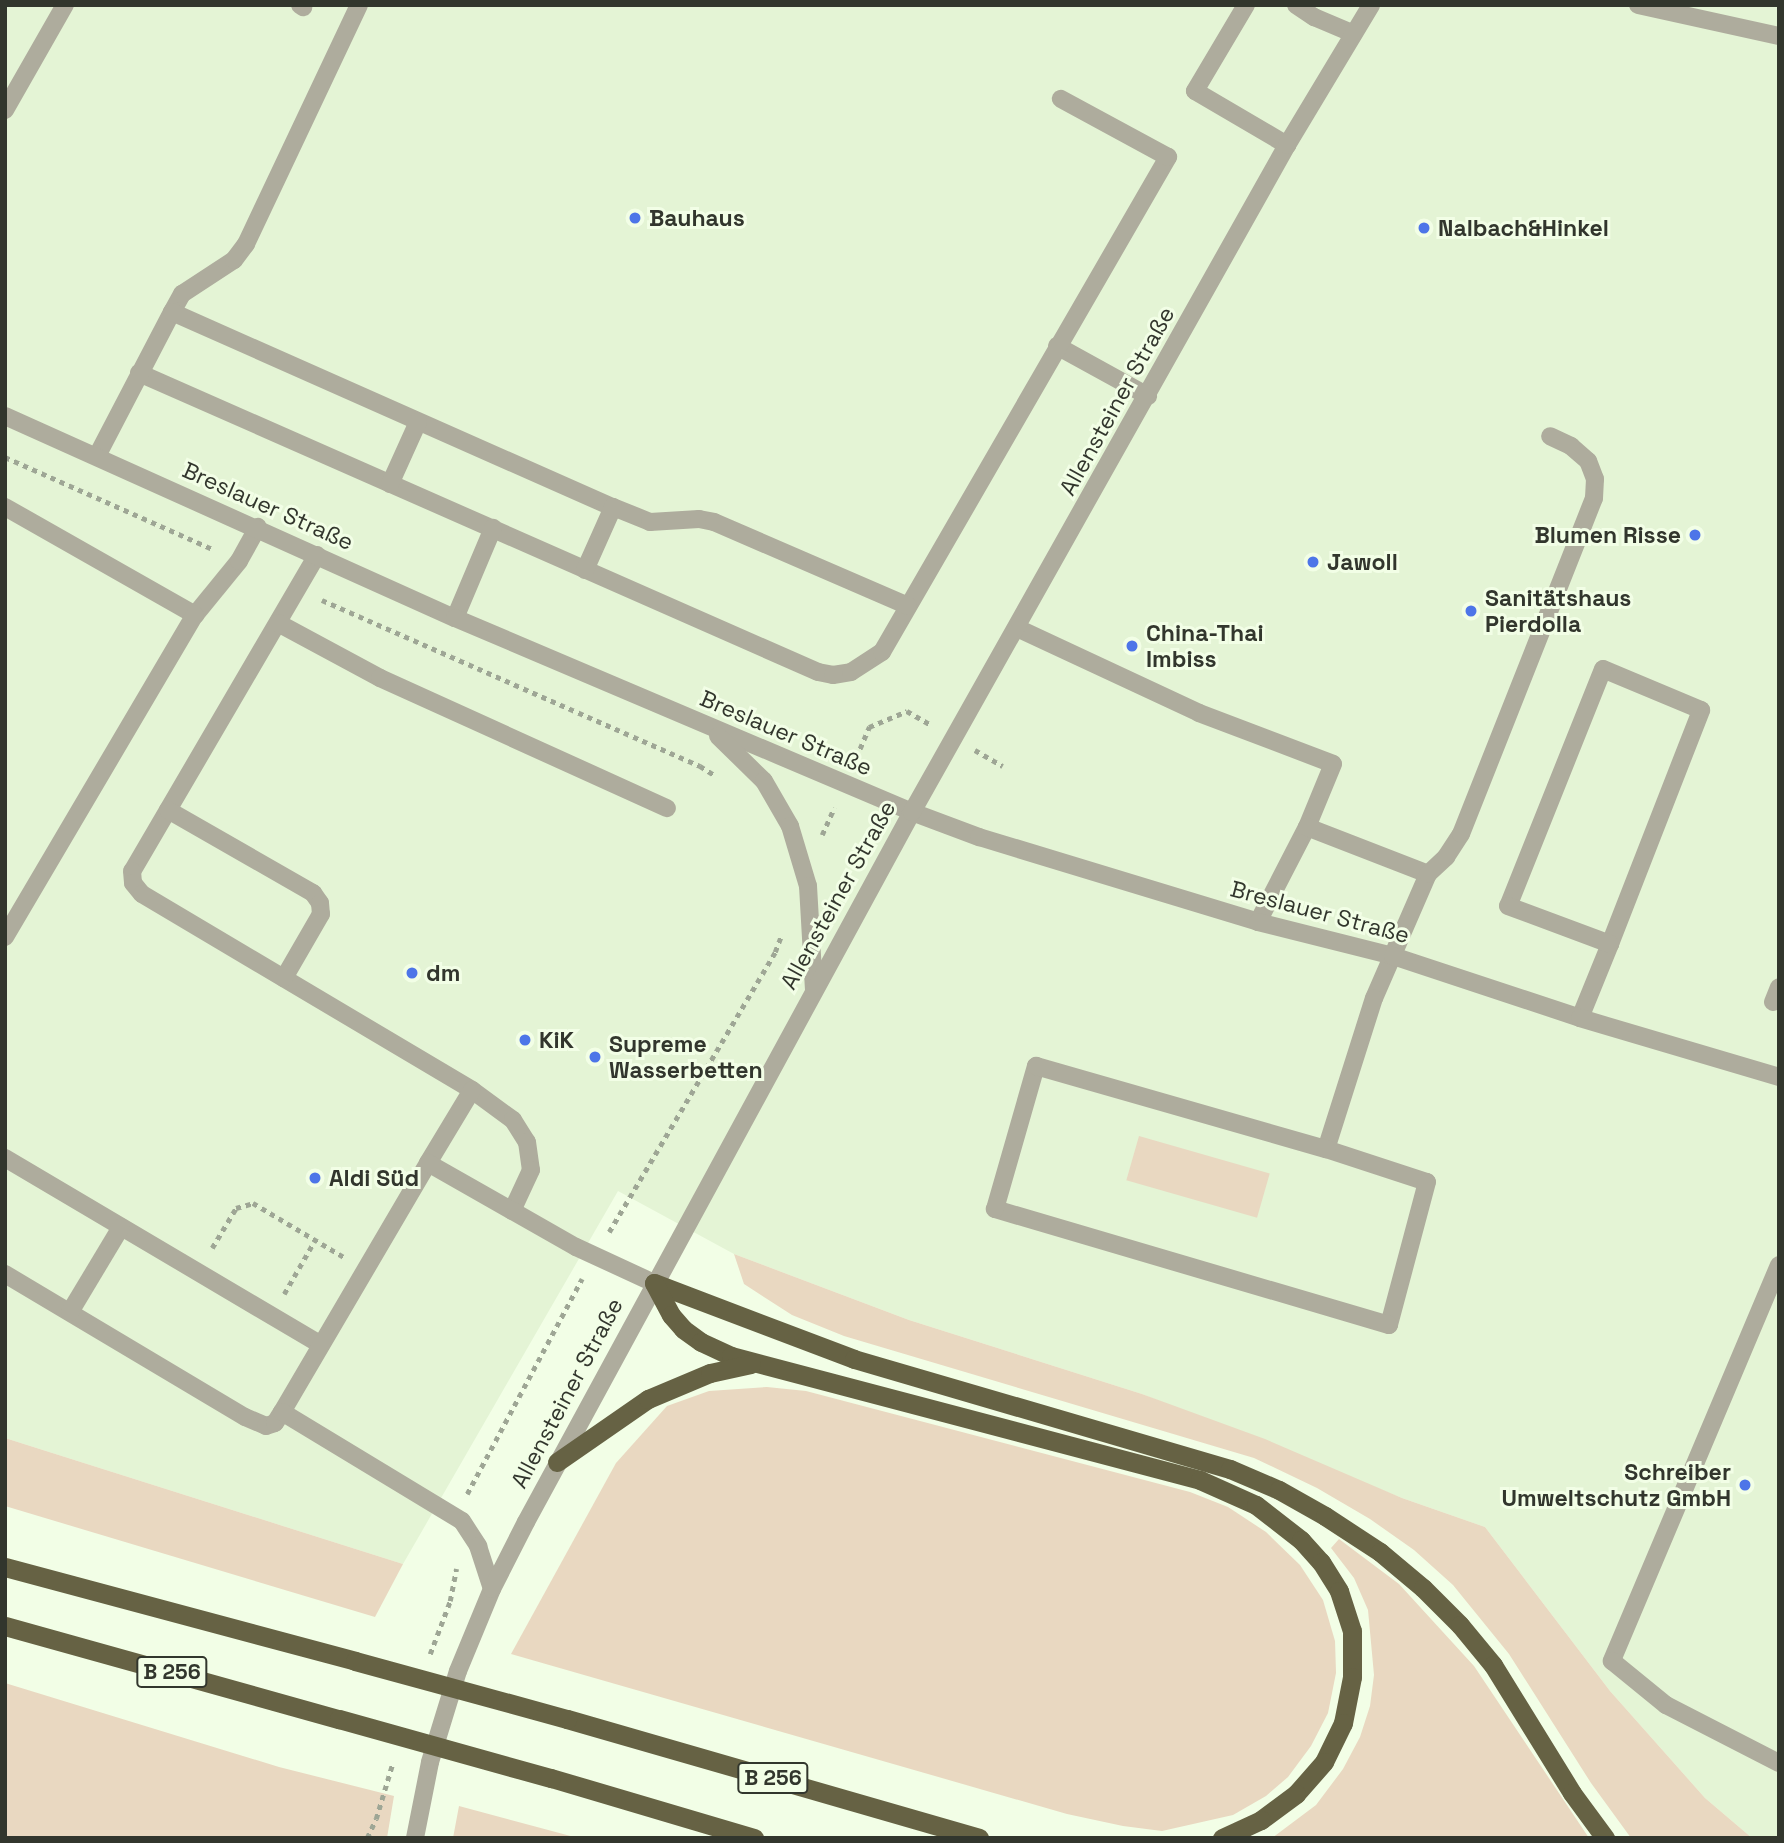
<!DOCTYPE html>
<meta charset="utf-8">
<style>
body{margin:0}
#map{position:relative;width:1784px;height:1843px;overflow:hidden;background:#f2fee6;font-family:"Space Grotesk",sans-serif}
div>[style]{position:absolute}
.built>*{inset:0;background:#e4f4d5}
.green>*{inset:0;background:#e9d8c1;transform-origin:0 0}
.path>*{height:4.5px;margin-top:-2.25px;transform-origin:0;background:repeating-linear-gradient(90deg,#9ea695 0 5px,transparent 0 10px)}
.service>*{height:18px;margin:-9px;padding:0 9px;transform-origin:9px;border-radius:9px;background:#aeac9d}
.minor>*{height:18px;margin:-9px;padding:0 9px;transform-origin:9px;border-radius:9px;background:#aeac9d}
.tertiary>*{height:18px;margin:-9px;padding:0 9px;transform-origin:9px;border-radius:9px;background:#aeac9d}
.trunk>*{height:19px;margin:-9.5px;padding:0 9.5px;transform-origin:9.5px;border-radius:9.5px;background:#666244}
.trunk-bridge>*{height:19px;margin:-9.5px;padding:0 9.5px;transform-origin:9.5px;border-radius:9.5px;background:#666244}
.dots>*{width:19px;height:19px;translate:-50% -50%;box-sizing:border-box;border:4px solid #f2fee6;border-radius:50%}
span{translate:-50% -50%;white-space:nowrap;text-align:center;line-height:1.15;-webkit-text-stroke:6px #f2fee6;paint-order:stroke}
.shield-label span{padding:2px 5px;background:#f2fee6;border:2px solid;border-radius:5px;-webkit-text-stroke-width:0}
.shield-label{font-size:21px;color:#32362d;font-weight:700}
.poi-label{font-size:23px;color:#32362d;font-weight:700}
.left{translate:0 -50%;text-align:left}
.right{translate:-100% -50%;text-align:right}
.street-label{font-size:23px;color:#32362d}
.frame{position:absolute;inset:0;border:7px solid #32362d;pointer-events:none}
</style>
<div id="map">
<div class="built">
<i style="clip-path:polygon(5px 5px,1779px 5px,1779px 1838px,1752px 1838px,1705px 1798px,1610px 1691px,1485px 1527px,1402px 1498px,1142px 1394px,909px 1320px,734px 1254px,618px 1191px,403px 1564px,5px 1438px)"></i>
</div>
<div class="green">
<i style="left:1139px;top:1136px;width:136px;height:46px;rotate:16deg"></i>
<i style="clip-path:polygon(734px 1254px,909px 1320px,1142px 1394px,1265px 1439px,1402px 1498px,1485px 1527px,1610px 1691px,1705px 1798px,1752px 1838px,1631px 1838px,1591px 1783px,1509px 1654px,1453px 1585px,1414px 1550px,1370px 1519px,1317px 1488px,1254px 1458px,844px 1336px,792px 1315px,744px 1284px)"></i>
<i style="clip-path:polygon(767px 1387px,806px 1391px,1190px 1492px,1228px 1507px,1266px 1532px,1300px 1565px,1323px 1600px,1335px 1641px,1336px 1673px,1328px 1713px,1311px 1746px,1288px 1777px,1266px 1796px,1233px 1815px,1162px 1831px,1123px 1826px,1067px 1814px,511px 1654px,616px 1463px,667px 1406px,709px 1391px)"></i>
<i style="clip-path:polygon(5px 1438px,403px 1564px,375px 1617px,5px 1506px)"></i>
<i style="clip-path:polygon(1339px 1539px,1399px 1584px,1474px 1666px,1589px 1838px,1272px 1838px,1316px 1805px,1343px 1769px,1360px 1737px,1370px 1706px,1374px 1675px,1368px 1610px,1354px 1578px,1331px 1548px)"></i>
<i style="clip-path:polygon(5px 1683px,279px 1767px,394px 1796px,387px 1838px,5px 1838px)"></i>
<i style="clip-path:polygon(459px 1806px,537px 1827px,578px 1838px,453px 1838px)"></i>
</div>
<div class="path">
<i style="left:5px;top:457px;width:227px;rotate:23.9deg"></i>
<i style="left:322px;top:600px;width:413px;rotate:23.7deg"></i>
<i style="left:700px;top:766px;width:19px;rotate:32deg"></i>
<i style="left:975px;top:750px;width:32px;rotate:30deg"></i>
<i style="left:856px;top:758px;width:34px;rotate:-67deg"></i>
<i style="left:869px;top:727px;width:41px;rotate:-22.8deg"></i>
<i style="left:907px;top:711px;width:28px;rotate:30deg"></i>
<i style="left:822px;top:835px;width:30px;rotate:-66deg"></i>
<i style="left:609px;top:1232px;width:326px;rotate:-59.3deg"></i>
<i style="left:775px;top:952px;width:19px;rotate:-69deg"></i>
<i style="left:212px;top:1248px;width:47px;rotate:-59deg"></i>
<i style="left:236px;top:1208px;width:18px;rotate:-16deg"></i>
<i style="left:253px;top:1203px;width:106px;rotate:30.7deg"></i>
<i style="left:284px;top:1294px;width:62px;rotate:-60.1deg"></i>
<i style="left:467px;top:1494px;width:244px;rotate:-61.9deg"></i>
<i style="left:430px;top:1654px;width:57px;rotate:-69.3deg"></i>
<i style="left:450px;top:1601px;width:33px;rotate:-79deg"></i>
<i style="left:367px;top:1838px;width:21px;rotate:-65deg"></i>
<i style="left:376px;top:1819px;width:59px;rotate:-73.4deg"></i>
</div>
<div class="service">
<i style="left:300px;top:5px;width:4px;rotate:34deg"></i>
<i style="left:1246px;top:5px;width:100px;rotate:120.7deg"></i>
<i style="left:1195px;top:91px;width:107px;rotate:30.4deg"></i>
<i style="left:1296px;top:5px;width:22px;rotate:34deg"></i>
<i style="left:1314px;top:17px;width:43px;rotate:23deg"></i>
<i style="left:5px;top:110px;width:121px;rotate:-60.3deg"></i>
<i style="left:172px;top:312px;width:21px;rotate:-61deg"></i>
<i style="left:182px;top:294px;width:62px;rotate:-33.2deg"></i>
<i style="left:234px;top:260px;width:20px;rotate:-53deg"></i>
<i style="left:246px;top:244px;width:264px;rotate:-64.7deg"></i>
<i style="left:1057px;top:346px;width:104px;rotate:28.8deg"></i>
<i style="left:139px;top:373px;width:742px;rotate:23.77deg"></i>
<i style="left:818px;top:672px;width:15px;rotate:11deg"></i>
<i style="left:833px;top:675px;width:18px;rotate:-9deg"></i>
<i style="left:851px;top:672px;width:37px;rotate:-33deg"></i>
<i style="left:882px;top:652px;width:572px;rotate:-59.98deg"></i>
<i style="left:1168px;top:157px;width:122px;rotate:-151.5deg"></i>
<i style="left:97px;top:456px;width:162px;rotate:-62.5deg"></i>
<i style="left:172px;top:312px;width:482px;rotate:23.9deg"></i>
<i style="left:613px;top:507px;width:40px;rotate:22deg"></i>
<i style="left:650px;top:522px;width:49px;rotate:-3.5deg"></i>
<i style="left:699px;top:519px;width:15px;rotate:11deg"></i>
<i style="left:714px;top:522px;width:211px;rotate:23.4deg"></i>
<i style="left:390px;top:484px;width:68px;rotate:-65.7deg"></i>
<i style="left:5px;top:507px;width:219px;rotate:29.6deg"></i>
<i style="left:195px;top:615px;width:70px;rotate:-50.8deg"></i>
<i style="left:239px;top:561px;width:39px;rotate:-61deg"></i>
<i style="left:317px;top:555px;width:366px;rotate:120.3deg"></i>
<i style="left:132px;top:871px;width:12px;rotate:85deg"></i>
<i style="left:133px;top:883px;width:14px;rotate:51deg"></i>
<i style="left:142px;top:894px;width:384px;rotate:30.7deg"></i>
<i style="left:472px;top:1090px;width:51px;rotate:36.2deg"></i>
<i style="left:513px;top:1120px;width:26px;rotate:58deg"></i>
<i style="left:527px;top:1142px;width:28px;rotate:82deg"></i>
<i style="left:531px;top:1170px;width:45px;rotate:114.9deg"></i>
<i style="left:585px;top:570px;width:69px;rotate:-66deg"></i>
<i style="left:455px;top:618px;width:98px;rotate:-67.1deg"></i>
<i style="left:278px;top:623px;width:116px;rotate:28.3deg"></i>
<i style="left:380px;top:678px;width:315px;rotate:24.4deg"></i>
<i style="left:1017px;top:628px;width:201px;rotate:25deg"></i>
<i style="left:1199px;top:713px;width:143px;rotate:20.8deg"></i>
<i style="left:1333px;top:764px;width:68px;rotate:112.4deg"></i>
<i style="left:1307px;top:827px;width:107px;rotate:117.3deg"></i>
<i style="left:168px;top:810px;width:167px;rotate:29.8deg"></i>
<i style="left:313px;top:893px;width:12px;rotate:55deg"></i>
<i style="left:320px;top:903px;width:11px;rotate:85deg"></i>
<i style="left:321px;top:914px;width:74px;rotate:120deg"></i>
<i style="left:1307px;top:827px;width:130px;rotate:21.2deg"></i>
<i style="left:1428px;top:874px;width:135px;rotate:113.5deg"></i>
<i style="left:1374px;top:998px;width:158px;rotate:107.6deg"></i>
<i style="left:1326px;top:1149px;width:106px;rotate:18.1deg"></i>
<i style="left:1427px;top:1182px;width:148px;rotate:104.9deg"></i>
<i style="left:1389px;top:1325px;width:411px;rotate:-163.6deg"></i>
<i style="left:995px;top:1209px;width:149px;rotate:-74deg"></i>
<i style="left:1036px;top:1066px;width:302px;rotate:16deg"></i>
<i style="left:1428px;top:874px;width:25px;rotate:-43deg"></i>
<i style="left:1446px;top:857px;width:27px;rotate:-57deg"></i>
<i style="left:1461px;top:834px;width:361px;rotate:-68.4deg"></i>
<i style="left:1594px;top:498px;width:19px;rotate:-87deg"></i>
<i style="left:1595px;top:479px;width:19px;rotate:-111deg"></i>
<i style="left:1588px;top:461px;width:23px;rotate:-139deg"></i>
<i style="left:1571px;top:446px;width:23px;rotate:-155deg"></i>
<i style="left:5px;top:937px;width:374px;rotate:-59.5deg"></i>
<i style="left:1773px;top:1002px;width:16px;rotate:-68deg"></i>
<i style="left:1580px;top:1018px;width:80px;rotate:-67.9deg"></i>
<i style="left:1610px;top:944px;width:251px;rotate:-68.7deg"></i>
<i style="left:1701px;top:710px;width:106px;rotate:-157.3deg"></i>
<i style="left:1603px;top:669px;width:255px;rotate:111.8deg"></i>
<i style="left:1508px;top:906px;width:109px;rotate:20.4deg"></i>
<i style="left:5px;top:1158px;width:367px;rotate:30.6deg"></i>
<i style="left:428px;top:1163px;width:85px;rotate:-58.9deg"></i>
<i style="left:1779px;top:1265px;width:430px;rotate:112.9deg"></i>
<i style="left:1612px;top:1661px;width:70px;rotate:39.2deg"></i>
<i style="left:1666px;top:1705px;width:127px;rotate:27.2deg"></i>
<i style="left:5px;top:1274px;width:279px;rotate:30.8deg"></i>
<i style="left:245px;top:1417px;width:23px;rotate:23deg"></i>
<i style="left:266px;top:1426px;width:9px;rotate:-18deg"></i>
<i style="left:275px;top:1423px;width:13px;rotate:-58deg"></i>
<i style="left:282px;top:1412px;width:289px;rotate:-59.6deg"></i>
<i style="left:428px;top:1163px;width:170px;rotate:29.6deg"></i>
<i style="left:576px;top:1247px;width:86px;rotate:24.8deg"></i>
<i style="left:70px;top:1312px;width:99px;rotate:-59deg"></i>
<i style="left:282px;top:1412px;width:210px;rotate:31.2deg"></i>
<i style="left:462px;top:1521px;width:30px;rotate:57deg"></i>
<i style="left:478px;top:1546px;width:45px;rotate:72deg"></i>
</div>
<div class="minor">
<i style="left:1638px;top:5px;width:144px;rotate:12.4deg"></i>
<i style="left:912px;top:812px;width:72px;rotate:20.5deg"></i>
<i style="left:979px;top:837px;width:292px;rotate:16.9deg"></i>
<i style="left:1258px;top:922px;width:139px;rotate:14.1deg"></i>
<i style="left:1393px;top:956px;width:197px;rotate:18.3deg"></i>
<i style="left:1580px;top:1018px;width:208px;rotate:16.5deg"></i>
</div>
<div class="tertiary">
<i style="left:5px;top:416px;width:493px;rotate:24.2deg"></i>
<i style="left:455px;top:618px;width:496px;rotate:23deg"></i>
<i style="left:718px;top:736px;width:64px;rotate:44.4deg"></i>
<i style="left:764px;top:781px;width:52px;rotate:60deg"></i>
<i style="left:790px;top:826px;width:63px;rotate:73.3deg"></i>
<i style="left:808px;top:886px;width:104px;rotate:86.7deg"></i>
<i style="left:415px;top:1838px;width:77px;rotate:-78.8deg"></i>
<i style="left:430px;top:1762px;width:95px;rotate:-72.9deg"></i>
<i style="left:458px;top:1671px;width:89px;rotate:-67.5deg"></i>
<i style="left:492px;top:1589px;width:75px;rotate:-63.1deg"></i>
<i style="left:526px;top:1522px;width:808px;rotate:-61.47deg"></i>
<i style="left:912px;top:812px;width:765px;rotate:-60.65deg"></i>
<i style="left:1287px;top:145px;width:163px;rotate:-59deg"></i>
</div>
<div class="trunk">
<i style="left:654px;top:1283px;width:214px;rotate:20.8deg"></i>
<i style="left:854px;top:1359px;width:392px;rotate:16.3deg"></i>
<i style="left:1230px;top:1469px;width:53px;rotate:23.2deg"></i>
<i style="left:1279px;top:1490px;width:53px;rotate:29.5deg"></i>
<i style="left:1325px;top:1516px;width:66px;rotate:33.2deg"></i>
<i style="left:1380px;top:1552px;width:56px;rotate:39.9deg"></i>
<i style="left:1423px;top:1588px;width:52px;rotate:45deg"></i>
<i style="left:1460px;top:1625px;width:52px;rotate:50.5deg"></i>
<i style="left:1493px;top:1665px;width:150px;rotate:58.3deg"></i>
<i style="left:1572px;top:1793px;width:56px;rotate:53.7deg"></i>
<i style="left:654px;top:1283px;width:36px;rotate:62deg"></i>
<i style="left:671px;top:1315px;width:18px;rotate:49deg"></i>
<i style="left:683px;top:1329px;width:22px;rotate:36deg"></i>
<i style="left:701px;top:1342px;width:33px;rotate:25deg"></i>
<i style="left:731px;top:1356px;width:485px;rotate:14.8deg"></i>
<i style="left:1200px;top:1480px;width:61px;rotate:24.1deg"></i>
<i style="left:1256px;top:1505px;width:57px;rotate:37.9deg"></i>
<i style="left:1301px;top:1540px;width:30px;rotate:48deg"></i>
<i style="left:1321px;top:1562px;width:34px;rotate:58deg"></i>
<i style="left:1339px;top:1591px;width:42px;rotate:72deg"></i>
<i style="left:1352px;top:1631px;width:46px;rotate:90deg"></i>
<i style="left:1352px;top:1677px;width:47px;rotate:101.1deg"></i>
<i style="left:1343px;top:1723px;width:43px;rotate:116deg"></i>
<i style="left:1324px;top:1762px;width:43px;rotate:131.2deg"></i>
<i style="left:1296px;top:1794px;width:44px;rotate:143.4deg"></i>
<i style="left:1261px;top:1820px;width:43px;rotate:155.2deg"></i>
<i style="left:557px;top:1462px;width:111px;rotate:-34.7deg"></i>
<i style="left:648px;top:1399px;width:67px;rotate:-22.8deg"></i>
<i style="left:710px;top:1373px;width:42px;rotate:-12.4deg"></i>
<i style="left:5px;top:1567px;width:362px;rotate:15deg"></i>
<i style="left:5px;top:1626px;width:347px;rotate:15.6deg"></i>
<i style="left:567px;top:1719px;width:429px;rotate:16.1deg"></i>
<i style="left:551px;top:1778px;width:212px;rotate:16.5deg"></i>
</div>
<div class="trunk-bridge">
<i style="left:355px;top:1661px;width:220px;rotate:15.3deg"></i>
<i style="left:339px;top:1719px;width:220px;rotate:15.6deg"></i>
</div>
<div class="dots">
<i style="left:635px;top:218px;background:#4d75e8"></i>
<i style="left:1424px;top:228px;background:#4d75e8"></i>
<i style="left:1695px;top:535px;background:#4d75e8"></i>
<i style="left:1313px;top:562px;background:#4d75e8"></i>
<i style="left:1471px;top:611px;background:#4d75e8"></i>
<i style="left:1132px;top:646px;background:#4d75e8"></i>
<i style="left:412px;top:973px;background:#4d75e8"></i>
<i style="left:525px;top:1040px;background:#4d75e8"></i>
<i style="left:595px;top:1057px;background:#4d75e8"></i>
<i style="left:315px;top:1178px;background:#4d75e8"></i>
<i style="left:1745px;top:1485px;background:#4d75e8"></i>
</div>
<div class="shield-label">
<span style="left:172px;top:1672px">B 256</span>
<span style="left:773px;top:1778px">B 256</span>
</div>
<div class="poi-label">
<span class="left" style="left:649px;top:218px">Bauhaus</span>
<span class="left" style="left:1438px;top:228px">Nalbach&amp;Hinkel</span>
<span class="right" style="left:1681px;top:535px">Blumen Risse</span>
<span class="left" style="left:1327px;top:562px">Jawoll</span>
<span class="left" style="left:1485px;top:611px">Sanitätshaus<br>Pierdolla</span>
<span class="left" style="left:1146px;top:646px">China-Thai<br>Imbiss</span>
<span class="left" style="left:426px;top:973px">dm</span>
<span class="left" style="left:539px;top:1040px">KiK</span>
<span class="left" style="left:609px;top:1057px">Supreme<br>Wasserbetten</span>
<span class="left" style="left:329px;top:1178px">Aldi Süd</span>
<span class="right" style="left:1731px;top:1485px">Schreiber<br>Umweltschutz GmbH</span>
</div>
<div class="street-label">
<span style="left:1117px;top:401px;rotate:-61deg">Allensteiner Straße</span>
<span style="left:268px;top:506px;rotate:24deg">Breslauer Straße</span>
<span style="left:786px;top:733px;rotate:23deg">Breslauer Straße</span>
<span style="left:838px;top:895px;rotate:-61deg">Allensteiner Straße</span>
<span style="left:1320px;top:912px;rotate:15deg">Breslauer Straße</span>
<span style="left:567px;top:1393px;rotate:-62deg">Allensteiner Straße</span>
</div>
<div class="frame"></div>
</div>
